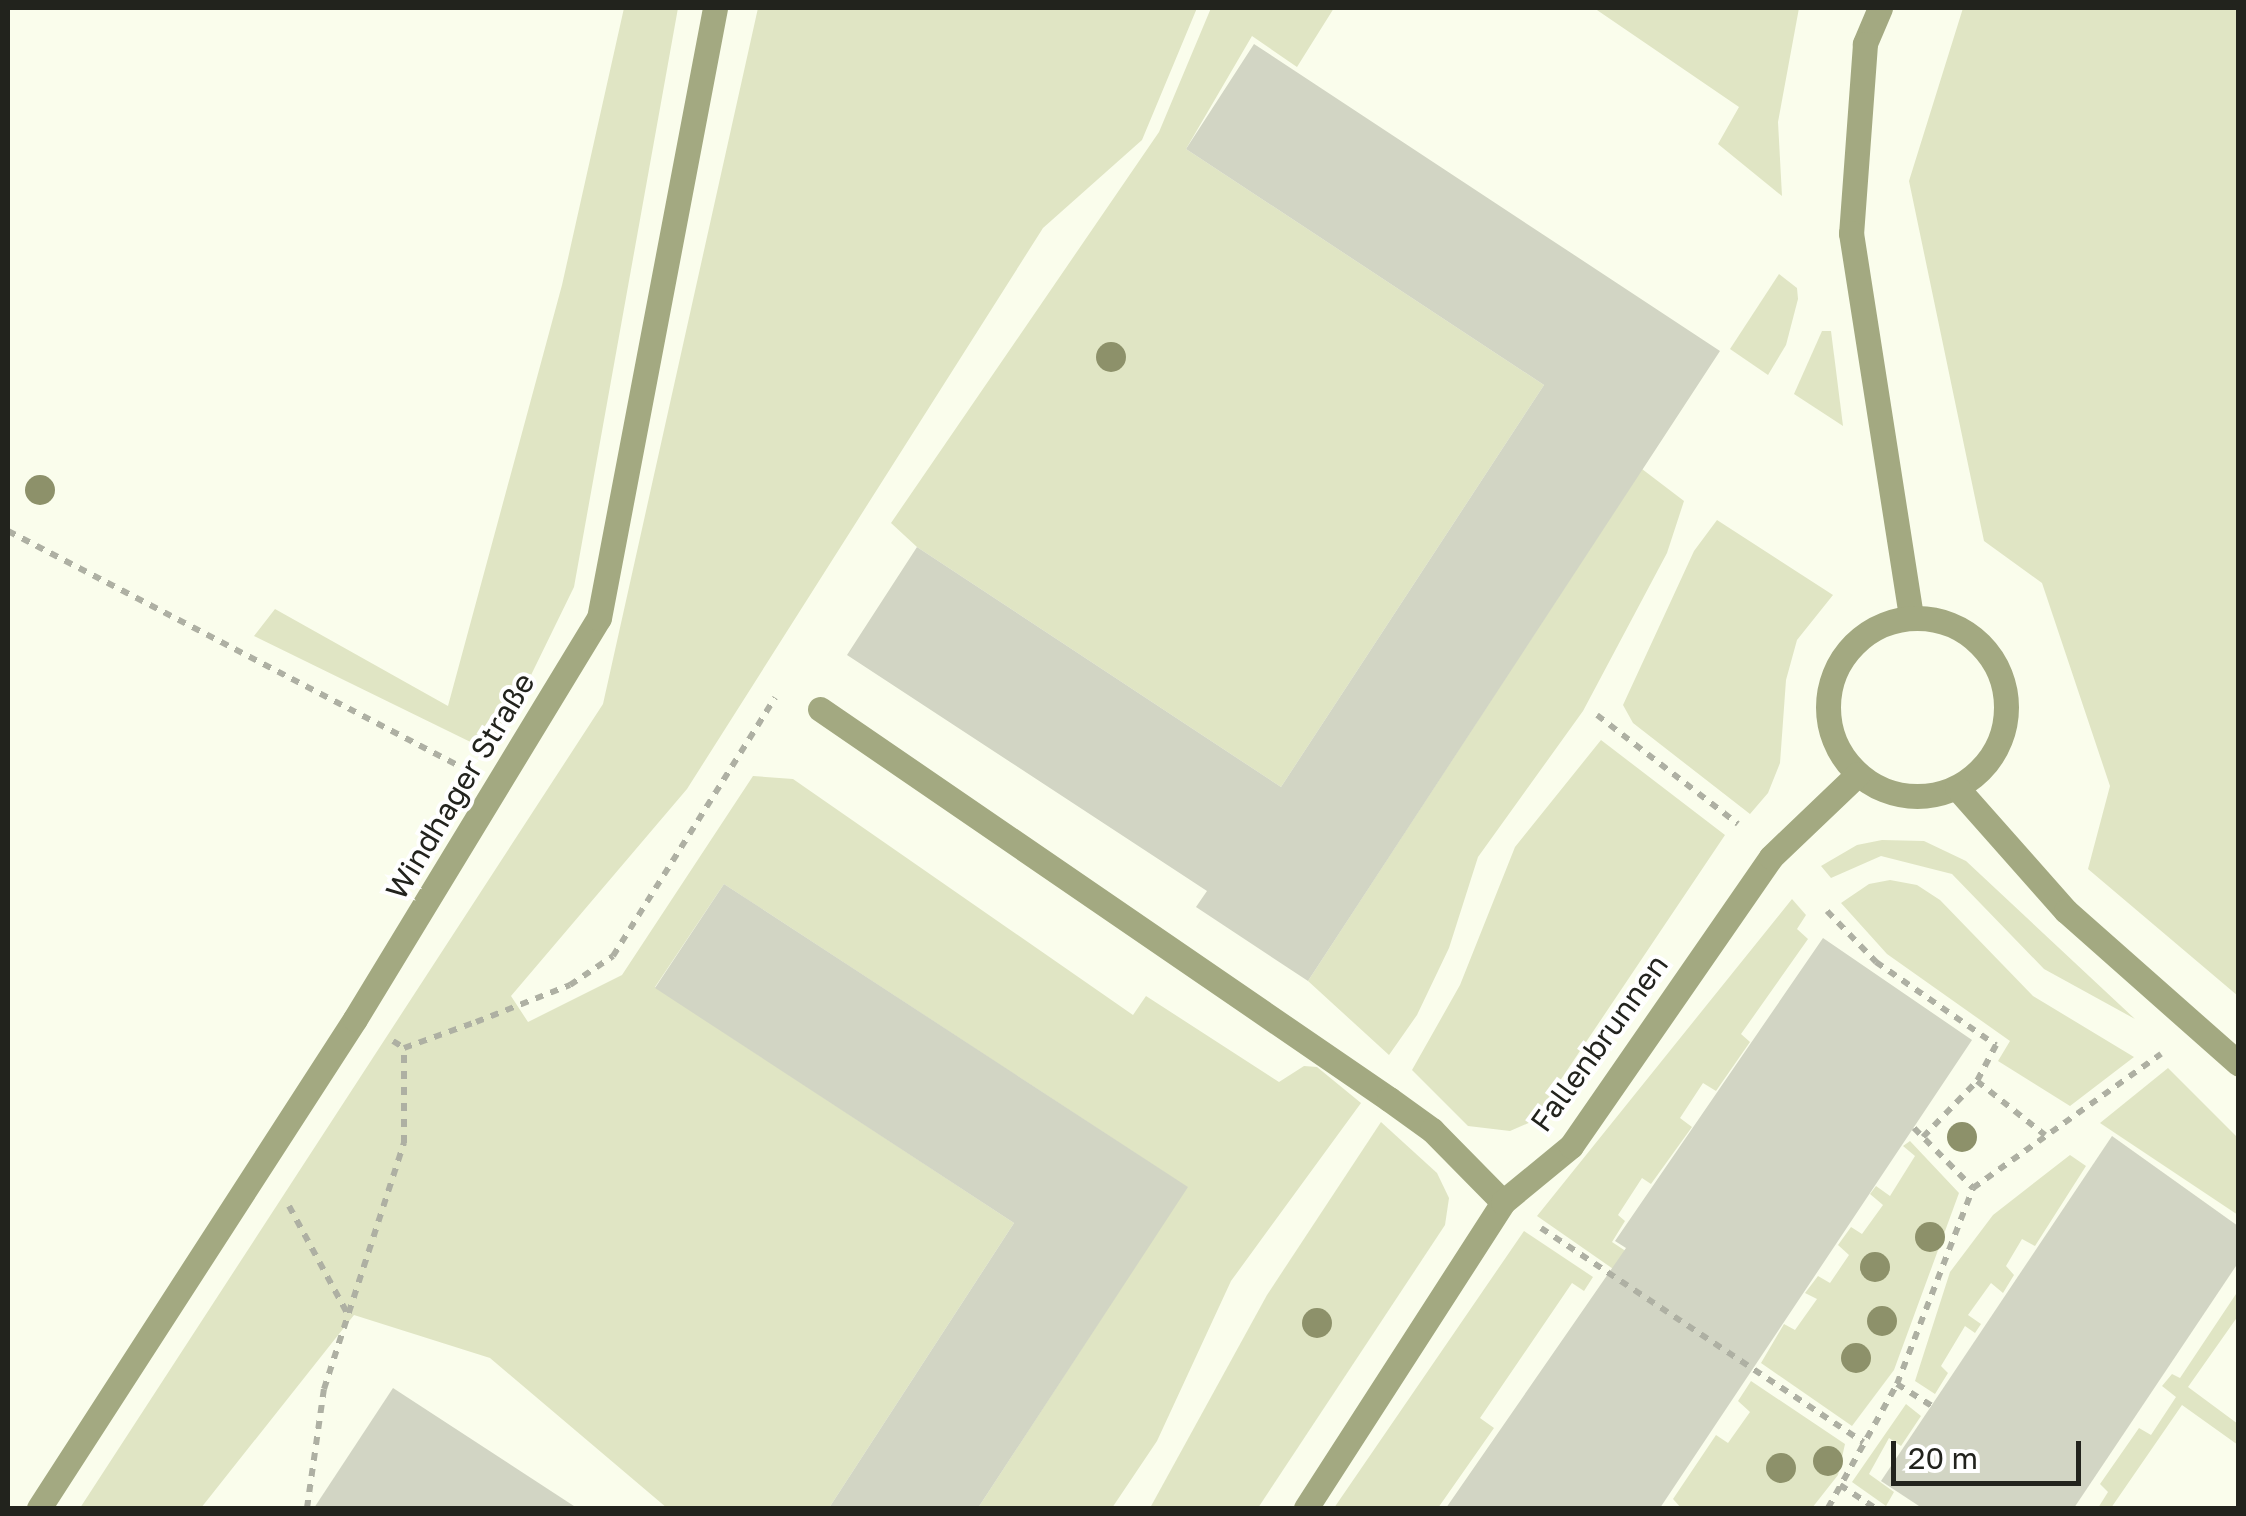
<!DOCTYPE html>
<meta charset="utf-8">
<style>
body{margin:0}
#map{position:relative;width:2246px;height:1516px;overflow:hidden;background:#fafdec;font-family:"Golos Text",sans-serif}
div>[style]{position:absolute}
.green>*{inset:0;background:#e0e5c4}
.building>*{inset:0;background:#d2d5c4}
.path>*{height:6px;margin-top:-3px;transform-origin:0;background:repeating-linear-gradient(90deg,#aeb0a3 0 8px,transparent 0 16px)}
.minor>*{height:25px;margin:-12.5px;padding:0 12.5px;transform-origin:12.5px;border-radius:12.5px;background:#a3a981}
.minor>.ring{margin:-12.5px;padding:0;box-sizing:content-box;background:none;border:25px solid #a3a981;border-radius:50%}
.trees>*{width:30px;height:30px;margin:-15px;border-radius:50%;background:#8d916a}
span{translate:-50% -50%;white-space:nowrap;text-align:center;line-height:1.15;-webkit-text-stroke:8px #fff;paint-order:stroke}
.street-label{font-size:30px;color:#22231d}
.frame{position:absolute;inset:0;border:10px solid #22231d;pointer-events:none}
.scale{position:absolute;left:1891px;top:1441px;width:190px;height:45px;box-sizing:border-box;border:5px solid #22231d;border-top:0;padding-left:12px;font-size:30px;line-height:35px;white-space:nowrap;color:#22231d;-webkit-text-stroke:8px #fff;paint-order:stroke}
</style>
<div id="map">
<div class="green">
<i style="clip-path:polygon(624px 8px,678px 8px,574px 587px,493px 753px,254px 636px,275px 609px,448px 706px,562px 285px)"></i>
<i style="clip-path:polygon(758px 8px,1197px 8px,1142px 140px,1043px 228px,687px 789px,511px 996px,528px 1022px,622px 975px,753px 776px,793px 779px,1133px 1015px,1146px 996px,1279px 1082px,1304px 1066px,1317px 1067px,1361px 1103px,1231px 1281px,1157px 1441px,1112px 1508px,978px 1508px,1187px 1187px,724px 884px,655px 987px,1014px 1223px,829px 1508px,667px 1508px,490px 1358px,354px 1315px,201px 1508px,80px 1508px,603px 704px)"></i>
<i style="clip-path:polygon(1211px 8px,1334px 8px,1297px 67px,1252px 36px,1186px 149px,1544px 385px,1281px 787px,917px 547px,891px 523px,1159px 132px)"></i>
<i style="clip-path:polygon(1594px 8px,1799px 8px,1778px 122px,1782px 196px,1718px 144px,1739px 107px)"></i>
<i style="clip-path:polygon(1963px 8px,2238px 8px,2238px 996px,2088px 869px,2110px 786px,2042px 583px,1984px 541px,1909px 181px)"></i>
<i style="clip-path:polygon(1779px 274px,1797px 288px,1798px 299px,1786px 345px,1768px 375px,1730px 349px)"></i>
<i style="clip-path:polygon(1822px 331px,1831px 331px,1843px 426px,1794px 394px)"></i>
<i style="clip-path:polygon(1642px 469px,1684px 501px,1667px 553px,1583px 711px,1478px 857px,1449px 948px,1417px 1015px,1389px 1055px,1308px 981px)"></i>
<i style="clip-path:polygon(1717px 520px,1833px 595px,1797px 640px,1786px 680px,1780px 763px,1768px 793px,1750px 814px,1633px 723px,1623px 705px,1694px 551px)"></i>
<i style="clip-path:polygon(1601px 740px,1725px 835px,1533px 1121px,1510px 1131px,1468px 1126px,1412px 1070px,1460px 985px,1515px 847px)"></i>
<i style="clip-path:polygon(1882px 840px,1924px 841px,1966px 861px,2135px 1019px,2044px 969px,1952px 874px,1881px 856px,1831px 878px,1821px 866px,1857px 845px)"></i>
<i style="clip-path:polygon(1890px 880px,1917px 885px,1940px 900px,2033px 996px,2134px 1057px,2070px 1106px,1998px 1061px,2010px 1041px,1887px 954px,1841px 903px,1869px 884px)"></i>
<i style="clip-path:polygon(1792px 899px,1806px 915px,1797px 929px,1808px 939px,1741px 1034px,1750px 1042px,1716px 1091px,1703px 1083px,1680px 1118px,1692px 1127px,1651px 1184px,1642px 1178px,1618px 1215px,1625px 1221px,1612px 1242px,1724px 1316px,1711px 1337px,1537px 1216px)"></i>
<i style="clip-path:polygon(2168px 1068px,2238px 1138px,2238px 1215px,2100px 1123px)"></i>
<i style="clip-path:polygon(1381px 1122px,1437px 1173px,1449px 1198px,1445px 1225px,1258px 1508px,1150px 1508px,1267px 1295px)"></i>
<i style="clip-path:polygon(1910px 1141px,1959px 1193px,1894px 1370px,1852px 1426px,1761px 1363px,1784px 1324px,1795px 1330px,1817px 1299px,1805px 1293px,1818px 1276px,1830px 1283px,1849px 1255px,1838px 1245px,1851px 1227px,1862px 1234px,1883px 1205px,1870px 1194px,1876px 1186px,1890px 1196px,1915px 1156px,1903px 1146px)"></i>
<i style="clip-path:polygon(2070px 1155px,2086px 1166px,2035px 1246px,2022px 1239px,2006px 1266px,2014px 1275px,2003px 1293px,1991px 1283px,1968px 1315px,1981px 1324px,1975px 1333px,1965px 1326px,1941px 1366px,1948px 1373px,1935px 1394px,1915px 1381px,1950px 1272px,1993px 1215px)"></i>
<i style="clip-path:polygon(1524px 1231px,1593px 1277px,1584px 1291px,1572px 1283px,1480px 1418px,1494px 1428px,1438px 1508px,1334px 1508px)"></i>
<i style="clip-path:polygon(2238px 1291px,2238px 1316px,2188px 1387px,2238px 1424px,2238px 1445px,2182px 1405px,2111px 1508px,2098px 1508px,2108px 1492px,2100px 1484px,2139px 1428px,2151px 1435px,2176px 1397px,2162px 1386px,2172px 1374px,2180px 1378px)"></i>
<i style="clip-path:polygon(1751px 1381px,1845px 1444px,1838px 1475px,1812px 1508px,1681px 1508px,1673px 1499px,1716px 1435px,1728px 1443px,1750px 1412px,1738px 1401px)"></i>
<i style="clip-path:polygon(1906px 1404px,1921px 1416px,1901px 1446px,1889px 1438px,1869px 1474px,1894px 1492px,1886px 1506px,1852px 1482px)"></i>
</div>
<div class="building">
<i style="clip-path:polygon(1254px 44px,1720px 351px,1308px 981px,1196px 907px,1207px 891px,847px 655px,917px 547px,1281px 787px,1544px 385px,1186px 149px)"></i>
<i style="clip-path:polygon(724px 884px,1188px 1187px,978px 1508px,829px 1508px,1014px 1223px,655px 988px)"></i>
<i style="clip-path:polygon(1823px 938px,1972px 1040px,1660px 1508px,1446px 1508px,1626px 1248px,1615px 1241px)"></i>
<i style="clip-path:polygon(2112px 1136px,2238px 1226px,2238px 1263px,2074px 1508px,1922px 1508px,1881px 1481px)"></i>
<i style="clip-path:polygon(393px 1388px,577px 1508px,314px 1508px)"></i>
</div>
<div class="path">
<i style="left:8px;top:531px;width:509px;rotate:27.52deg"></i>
<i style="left:1597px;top:715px;width:178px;rotate:37.7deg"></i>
<i style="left:1827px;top:911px;width:71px;rotate:46.1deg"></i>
<i style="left:1876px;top:962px;width:146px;rotate:34.7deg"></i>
<i style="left:1996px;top:1045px;width:41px;rotate:117.8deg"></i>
<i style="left:1977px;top:1081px;width:87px;rotate:38.5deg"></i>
<i style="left:393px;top:1041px;width:13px;rotate:32deg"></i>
<i style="left:404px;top:1048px;width:77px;rotate:-19.9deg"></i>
<i style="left:476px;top:1022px;width:101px;rotate:-21.5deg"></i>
<i style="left:570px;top:985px;width:52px;rotate:-34deg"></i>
<i style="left:613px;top:956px;width:305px;rotate:-57.9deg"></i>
<i style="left:1914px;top:1128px;width:84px;rotate:45.5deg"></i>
<i style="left:1923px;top:1137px;width:78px;rotate:-46deg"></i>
<i style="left:289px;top:1206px;width:122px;rotate:61.5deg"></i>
<i style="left:1541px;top:1228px;width:387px;rotate:33.6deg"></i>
<i style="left:1897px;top:1384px;width:41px;rotate:32.2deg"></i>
<i style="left:1840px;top:1485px;width:42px;rotate:33.3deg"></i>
<i style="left:307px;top:1508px;width:120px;rotate:-81.9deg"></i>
<i style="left:324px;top:1389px;width:259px;rotate:-72deg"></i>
<i style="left:404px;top:1143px;width:95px;rotate:-90deg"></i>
<i style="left:1828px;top:1508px;width:142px;rotate:-60.9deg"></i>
<i style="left:1897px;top:1384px;width:210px;rotate:-68.8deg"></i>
<i style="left:1973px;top:1188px;width:231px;rotate:-35.5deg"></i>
</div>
<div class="minor">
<i style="left:1880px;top:8px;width:39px;rotate:113deg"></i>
<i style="left:1865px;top:44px;width:190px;rotate:94.2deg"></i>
<i style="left:1851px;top:233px;width:389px;rotate:81.1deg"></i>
<i class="ring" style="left:1828px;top:618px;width:153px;height:153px"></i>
<i style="left:820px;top:709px;width:690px;rotate:34.43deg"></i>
<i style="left:1389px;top:1099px;width:53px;rotate:35.8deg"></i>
<i style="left:1432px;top:1130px;width:101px;rotate:45.4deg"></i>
<i style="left:1957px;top:788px;width:164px;rotate:48.5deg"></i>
<i style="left:2066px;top:911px;width:230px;rotate:41.5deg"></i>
<i style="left:39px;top:1508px;width:582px;rotate:-57.13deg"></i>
<i style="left:355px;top:1019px;width:469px;rotate:-58.7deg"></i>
<i style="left:599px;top:618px;width:621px;rotate:-79.23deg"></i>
<i style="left:1306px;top:1508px;width:364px;rotate:-57.2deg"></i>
<i style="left:1503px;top:1202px;width:88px;rotate:-39.5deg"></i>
<i style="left:1571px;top:1146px;width:351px;rotate:-55.3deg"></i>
<i style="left:1771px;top:857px;width:120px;rotate:-43.7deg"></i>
</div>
<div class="trees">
<i style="left:1111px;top:357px"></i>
<i style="left:40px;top:490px"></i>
<i style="left:1962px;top:1137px"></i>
<i style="left:1930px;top:1237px"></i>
<i style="left:1875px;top:1267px"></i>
<i style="left:1882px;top:1321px"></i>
<i style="left:1317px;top:1323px"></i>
<i style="left:1856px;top:1358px"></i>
<i style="left:1828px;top:1461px"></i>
<i style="left:1781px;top:1468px"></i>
</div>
<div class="street-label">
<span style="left:460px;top:786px;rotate:-59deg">Windhager Straße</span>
<span style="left:1599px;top:1043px;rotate:-54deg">Fallenbrunnen</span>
</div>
<div class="frame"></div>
<div class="scale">20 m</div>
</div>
